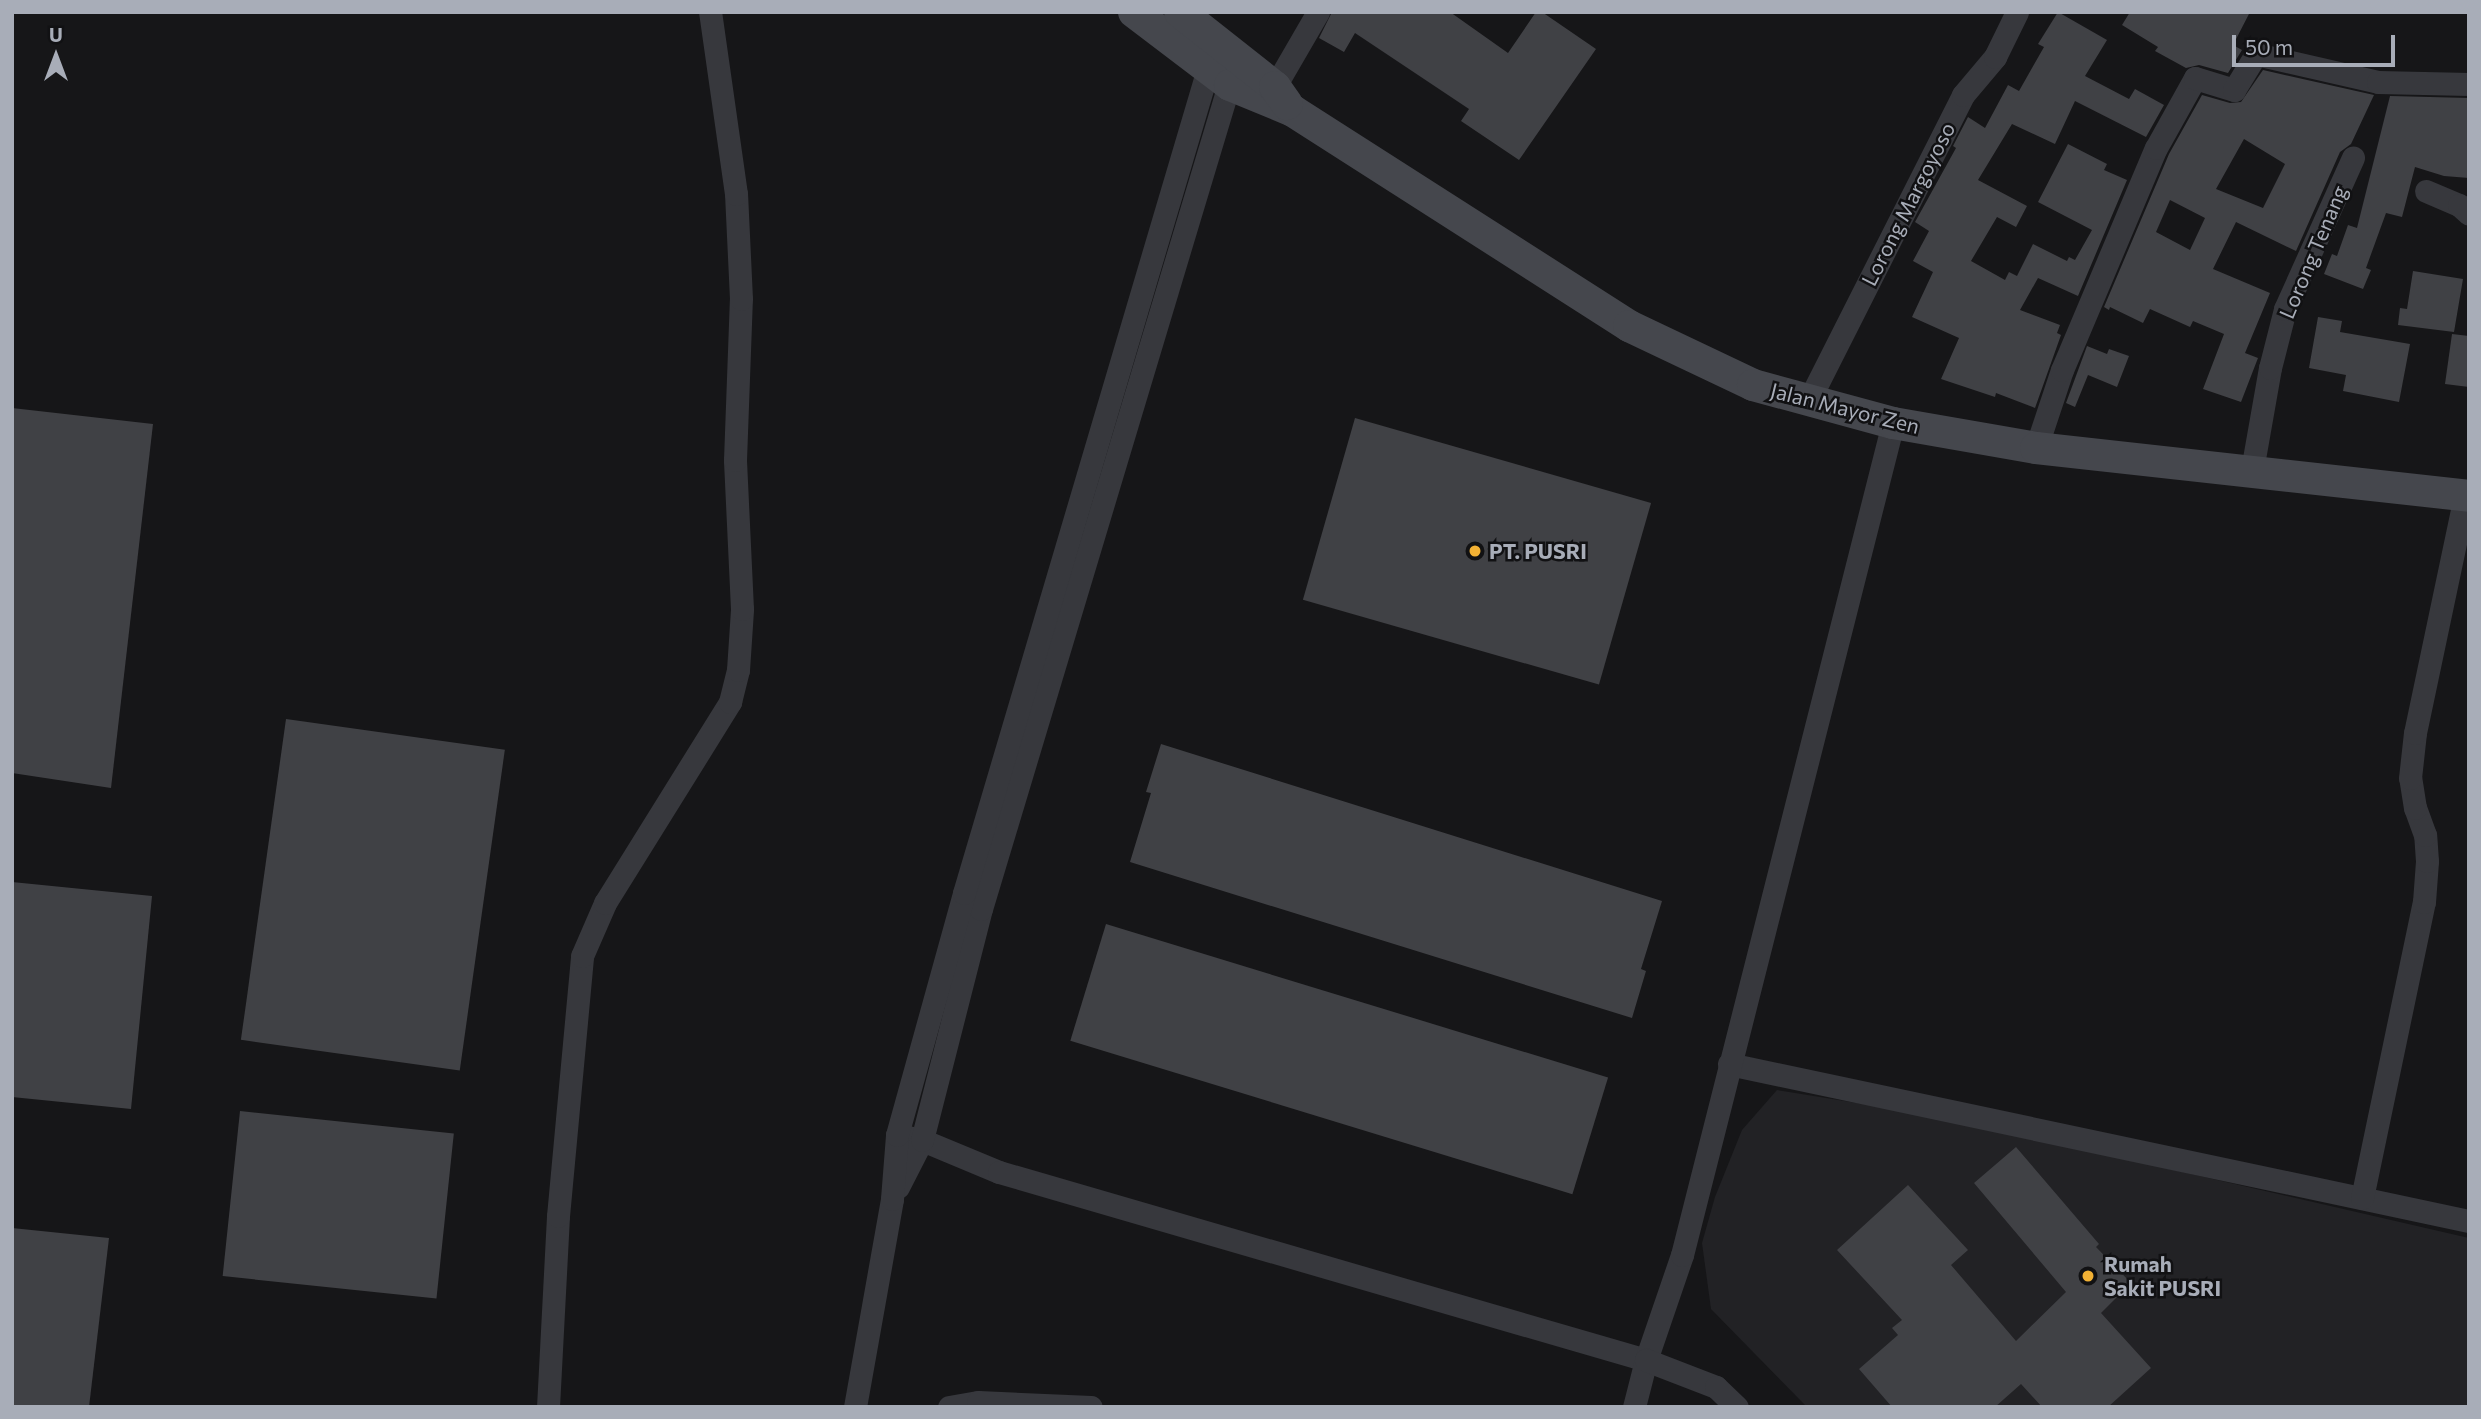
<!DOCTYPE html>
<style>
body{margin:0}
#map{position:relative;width:2481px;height:1419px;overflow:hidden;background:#161618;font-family:Commissioner,sans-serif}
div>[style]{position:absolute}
.built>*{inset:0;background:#222225}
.building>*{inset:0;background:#404145;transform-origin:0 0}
.street>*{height:23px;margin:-11.5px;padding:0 11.5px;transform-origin:11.5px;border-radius:11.5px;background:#37383d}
.secondary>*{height:32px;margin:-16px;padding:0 16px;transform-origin:16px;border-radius:16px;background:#45474d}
.dots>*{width:19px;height:19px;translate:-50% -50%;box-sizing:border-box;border:4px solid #111113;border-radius:50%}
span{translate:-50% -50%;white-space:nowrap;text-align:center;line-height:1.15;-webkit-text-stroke:5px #111113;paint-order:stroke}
.street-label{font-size:21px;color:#a8adb8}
.poi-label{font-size:21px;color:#a8adb8;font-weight:700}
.left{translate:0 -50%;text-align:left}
.frame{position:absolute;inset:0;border:14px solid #a8adb8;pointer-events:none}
.north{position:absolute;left:21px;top:21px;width:70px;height:70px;-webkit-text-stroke:5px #111113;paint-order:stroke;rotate:0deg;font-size:19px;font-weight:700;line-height:28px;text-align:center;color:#a8adb8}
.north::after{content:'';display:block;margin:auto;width:24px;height:32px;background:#a8adb8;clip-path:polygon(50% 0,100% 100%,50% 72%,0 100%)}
.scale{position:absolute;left:2232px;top:35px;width:163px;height:32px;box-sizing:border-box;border:4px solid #a8adb8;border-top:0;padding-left:9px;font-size:21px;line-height:24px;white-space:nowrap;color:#a8adb8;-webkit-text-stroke:5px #111113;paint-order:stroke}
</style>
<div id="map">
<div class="built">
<i style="clip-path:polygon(1777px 1090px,1944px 1117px,2469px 1238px,2469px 1407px,1807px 1407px,1711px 1309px,1702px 1243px,1715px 1197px,1742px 1130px)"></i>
</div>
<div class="building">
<i style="clip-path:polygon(1332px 12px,1450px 12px,1508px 53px,1536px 12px,1542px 12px,1596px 49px,1519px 160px,1461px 121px,1469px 109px,1355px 33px,1344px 52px,1319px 38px)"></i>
<i style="clip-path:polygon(2058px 12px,2107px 40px,2085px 76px,2129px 99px,2135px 89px,2164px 105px,2146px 137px,2075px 101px,2055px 144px,2012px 124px,1978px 180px,2027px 206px,2016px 227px,1997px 217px,1971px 261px,2005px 280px,2009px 272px,2017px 276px,2033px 244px,2067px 261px,2069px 257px,2075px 260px,2092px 230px,2038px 202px,2068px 144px,2107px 164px,2104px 170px,2127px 180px,2078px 296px,2038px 278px,2020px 310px,2060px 325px,2057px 333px,2061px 335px,2035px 408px,1996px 393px,1995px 397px,1941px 379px,1959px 338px,1912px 317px,1933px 272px,1913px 261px,1929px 231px,1915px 222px,1956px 148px,1953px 146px,1968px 117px,1985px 128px,2008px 85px,2019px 91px,2044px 47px,2038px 44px)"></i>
<i style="clip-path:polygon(2130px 12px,2250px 12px,2233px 45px,2242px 50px,2228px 73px,2199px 65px,2186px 68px,2155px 51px,2158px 47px,2122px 25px)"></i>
<i style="clip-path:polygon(evenodd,2263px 70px,2374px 95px,2351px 144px,2340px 152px,2296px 251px,2236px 222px,2213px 269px,2270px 293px,2245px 353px,2258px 358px,2241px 402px,2203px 389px,2224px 334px,2193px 321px,2190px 327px,2150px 309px,2143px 323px,2110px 307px,2109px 310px,2104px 307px,2169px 154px,2202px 95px,2230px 103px,2241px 102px,2263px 70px,2244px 139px,2285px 164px,2263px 208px,2216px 189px,2244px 139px,2263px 70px,2170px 200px,2205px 218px,2190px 250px,2156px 232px,2170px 200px)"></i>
<i style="clip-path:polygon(2390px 96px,2469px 98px,2469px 178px,2444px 176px,2415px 167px,2402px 217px,2386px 213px,2366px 268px,2371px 270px,2363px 289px,2324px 274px,2332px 254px,2337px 256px,2348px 225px,2357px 228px)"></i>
<i style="clip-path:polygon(2413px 271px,2463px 279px,2454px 332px,2398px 325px,2400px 308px,2407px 309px)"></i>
<i style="clip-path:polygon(2318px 317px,2342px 321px,2340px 332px,2410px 344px,2399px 402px,2343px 391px,2346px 375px,2309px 368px)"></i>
<i style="clip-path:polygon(2452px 334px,2469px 336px,2469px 387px,2445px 384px)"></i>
<i style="clip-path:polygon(2087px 346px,2107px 354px,2109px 349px,2129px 356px,2117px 387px,2088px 375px,2075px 407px,2066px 403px)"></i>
<i style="clip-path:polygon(12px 408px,153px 424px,111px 788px,12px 773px)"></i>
<i style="left:1355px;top:418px;width:308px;height:189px;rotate:16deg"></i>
<i style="left:286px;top:719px;width:221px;height:324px;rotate:8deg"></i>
<i style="clip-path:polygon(1161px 744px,1662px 901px,1641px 969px,1646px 971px,1632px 1018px,1130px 862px,1151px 793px,1146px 792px)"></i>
<i style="clip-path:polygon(12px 882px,152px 896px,131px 1109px,12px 1097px)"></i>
<i style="left:1106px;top:924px;width:525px;height:122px;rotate:17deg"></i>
<i style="left:240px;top:1111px;width:215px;height:166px;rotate:6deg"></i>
<i style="clip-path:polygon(2016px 1147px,2099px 1244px,2096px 1247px,2131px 1283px,2101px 1313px,2151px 1368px,2108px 1407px,2042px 1407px,2021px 1384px,1995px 1407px,1892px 1407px,1859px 1369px,1898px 1335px,1892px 1328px,1902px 1320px,1837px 1250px,1908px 1185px,1968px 1250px,1951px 1265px,2016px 1341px,2066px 1292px,1974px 1183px)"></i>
<i style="clip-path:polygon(12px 1228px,109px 1238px,89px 1407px,12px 1407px)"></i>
</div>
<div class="street">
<i style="left:1267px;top:100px;width:102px;rotate:-59.9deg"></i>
<i style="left:2426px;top:191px;width:36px;rotate:23deg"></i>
<i style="left:2459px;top:205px;width:13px;rotate:42deg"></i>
<i style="left:1808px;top:402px;width:344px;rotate:-63.2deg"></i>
<i style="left:1963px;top:95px;width:50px;rotate:-49.9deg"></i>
<i style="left:1995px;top:57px;width:50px;rotate:-63.9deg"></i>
<i style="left:2036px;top:448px;width:82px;rotate:-71.6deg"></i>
<i style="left:2062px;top:370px;width:241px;rotate:-67.1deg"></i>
<i style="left:2156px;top:148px;width:80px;rotate:-60.9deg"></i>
<i style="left:2195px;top:78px;width:41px;rotate:17.1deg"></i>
<i style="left:2234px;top:90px;width:42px;rotate:-58.6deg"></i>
<i style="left:2256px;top:54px;width:125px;rotate:12.9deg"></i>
<i style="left:2378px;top:82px;width:91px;rotate:1.3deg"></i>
<i style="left:2252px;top:470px;width:104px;rotate:-80deg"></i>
<i style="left:2270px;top:368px;width:61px;rotate:-75.7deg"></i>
<i style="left:2285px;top:309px;width:166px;rotate:-65.8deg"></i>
<i style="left:1729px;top:1064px;width:756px;rotate:11.98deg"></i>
<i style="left:897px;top:1135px;width:25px;rotate:11deg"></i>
<i style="left:922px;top:1140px;width:83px;rotate:22.6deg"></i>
<i style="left:999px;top:1172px;width:674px;rotate:16.2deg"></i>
<i style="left:1646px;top:1360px;width:111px;rotate:-71.1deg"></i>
<i style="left:1682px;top:1255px;width:858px;rotate:-75.77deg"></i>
<i style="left:898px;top:1187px;width:53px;rotate:-62.9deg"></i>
<i style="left:922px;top:1140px;width:238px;rotate:-75.7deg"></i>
<i style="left:981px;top:909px;width:875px;rotate:-73.26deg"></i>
<i style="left:2362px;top:1198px;width:302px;rotate:-78.2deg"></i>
<i style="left:2424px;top:902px;width:41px;rotate:-85.8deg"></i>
<i style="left:2427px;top:861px;width:26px;rotate:-94deg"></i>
<i style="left:2425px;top:835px;width:29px;rotate:-110deg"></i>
<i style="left:2415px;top:808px;width:30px;rotate:-99deg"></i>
<i style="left:2410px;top:778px;width:45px;rotate:-83.7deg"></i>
<i style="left:2415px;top:733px;width:242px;rotate:-78.1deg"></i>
<i style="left:548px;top:1407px;width:191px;rotate:-87deg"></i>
<i style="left:558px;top:1216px;width:261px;rotate:-84.7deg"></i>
<i style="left:582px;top:956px;width:58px;rotate:-66.5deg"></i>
<i style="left:605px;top:903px;width:237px;rotate:-58.1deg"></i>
<i style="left:730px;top:702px;width:33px;rotate:-76deg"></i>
<i style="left:738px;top:670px;width:61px;rotate:-86.2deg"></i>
<i style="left:742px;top:609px;width:149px;rotate:-92.7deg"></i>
<i style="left:735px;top:460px;width:161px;rotate:-87.9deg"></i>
<i style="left:741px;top:299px;width:105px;rotate:-92.7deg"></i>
<i style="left:736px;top:194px;width:184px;rotate:-98.1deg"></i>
<i style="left:855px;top:1407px;width:211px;rotate:-79.9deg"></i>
<i style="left:892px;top:1199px;width:64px;rotate:-85.5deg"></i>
<i style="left:897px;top:1135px;width:251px;rotate:-74.5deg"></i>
<i style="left:964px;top:893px;width:874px;rotate:-73.51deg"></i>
<i style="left:949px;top:1407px;width:29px;rotate:-10deg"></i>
<i style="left:978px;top:1402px;width:113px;rotate:2.5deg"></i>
<i style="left:1634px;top:1407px;width:49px;rotate:-75.7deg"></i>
<i style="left:1646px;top:1360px;width:75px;rotate:21.1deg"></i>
<i style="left:1716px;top:1387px;width:29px;rotate:44deg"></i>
</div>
<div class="secondary">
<i style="left:1134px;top:12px;width:121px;rotate:37.2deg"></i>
<i style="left:1230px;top:85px;width:68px;rotate:22.4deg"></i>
<i style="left:1293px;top:111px;width:399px;rotate:32.6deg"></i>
<i style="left:1629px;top:326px;width:137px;rotate:25.4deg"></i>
<i style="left:1753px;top:385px;width:145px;rotate:15.2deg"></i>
<i style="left:1893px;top:423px;width:145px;rotate:9.9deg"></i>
<i style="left:2036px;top:448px;width:436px;rotate:6.3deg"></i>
<i style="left:1180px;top:12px;width:121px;rotate:38.3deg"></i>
<i style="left:1275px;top:87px;width:21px;rotate:55deg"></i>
</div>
<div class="dots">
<i style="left:1475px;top:551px;background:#f2b134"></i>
<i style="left:2088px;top:1276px;background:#f2b134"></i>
</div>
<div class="street-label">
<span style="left:1908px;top:204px;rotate:-63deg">Lorong Margoyoso</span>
<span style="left:2313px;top:252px;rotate:-67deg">Lorong Tenang</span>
<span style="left:1845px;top:408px;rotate:14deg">Jalan Mayor Zen</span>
</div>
<div class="poi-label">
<span class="left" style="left:1489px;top:551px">PT. PUSRI</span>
<span class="left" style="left:2104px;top:1276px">Rumah<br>Sakit PUSRI</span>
</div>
<div class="frame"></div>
<div class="north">U</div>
<div class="scale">50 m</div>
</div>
